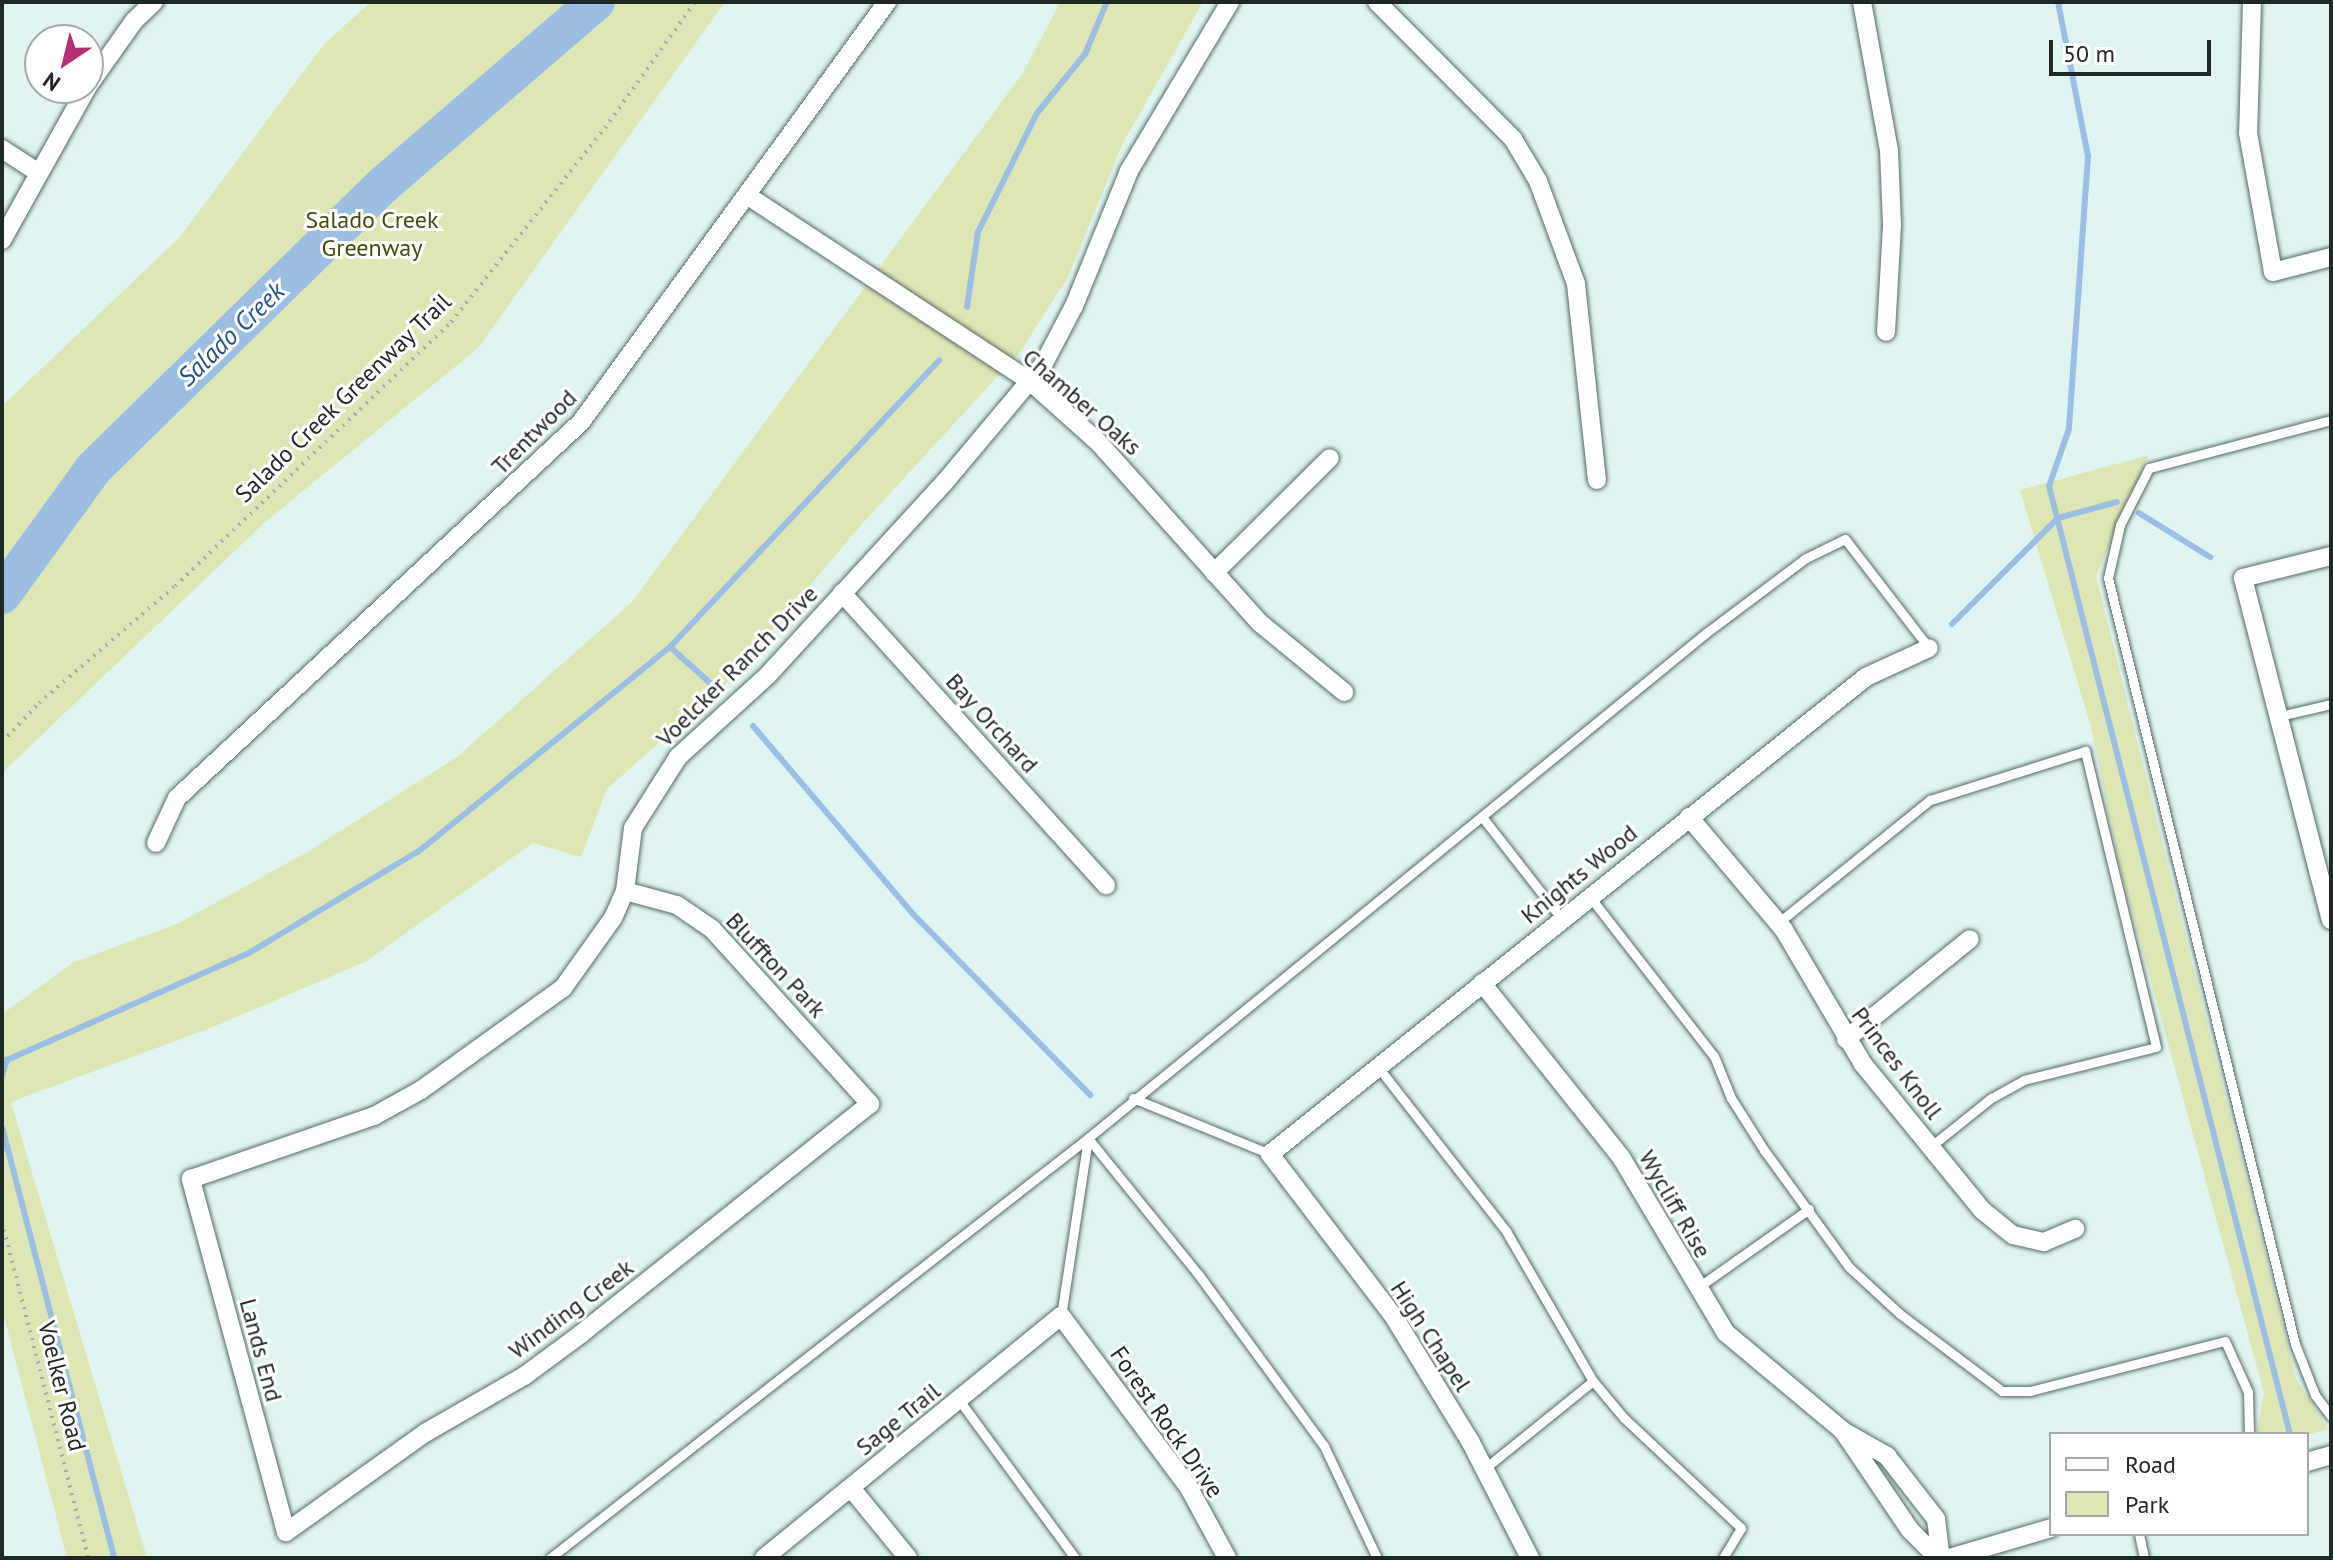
<!DOCTYPE html>
<style>
body{margin:0}
#map{position:relative;width:2333px;height:1560px;overflow:hidden;background:#dff4f0;font-family:"PT Sans",sans-serif}
div>[style]{position:absolute}
.green>*{inset:0;background:#dfe6b6}
.stream>*{height:6px;margin:-3px;padding:0 3px;transform-origin:3px;border-radius:3px;background:#9dbee3}
.river>*{height:38px;margin:-19px;padding:0 19px;transform-origin:19px;border-radius:19px;background:#9dbee3}
.path>*{height:4px;margin-top:-2px;transform-origin:0;background:repeating-linear-gradient(90deg,#a0b0ad 0 2px,transparent 0 8px)}
.roads{filter:drop-shadow(0 0 2px #566865) drop-shadow(0 0 2px #566865)}
.lane>*{height:9px;margin:-4.5px;padding:0 4.5px;transform-origin:4.5px;border-radius:4.5px;background:#fff}
.street>*{height:18px;margin:-9px;padding:0 9px;transform-origin:9px;border-radius:9px;background:#fff}
span{translate:-50% -50%;white-space:nowrap;text-align:center;line-height:1.15;-webkit-text-stroke:6px #fff;paint-order:stroke}
.park-label{font-size:24px;color:#454a14}
.street-label{font-size:24px;color:#202826}
.water-label{font-size:26px;color:#255283;font-style:italic}
.frame{position:absolute;inset:0;border:4px solid #202826;pointer-events:none}
.legend{position:absolute;left:2049px;top:1432px;width:260px;height:104px;box-sizing:border-box;background:#fff;border:2px solid #a6a9a8;margin:0;padding:10px 14px;list-style:none;font-size:24px;color:#202826}
.legend li{display:flex;align-items:center;gap:16px;height:40px}
.legend b{width:40px;border:2px solid #a6a9a8}
.north{position:absolute;left:24px;top:24px;width:80px;height:80px;box-sizing:border-box;background:#fff;border:2px solid #a6a9a8;border-radius:50%;rotate:215deg;font-size:22px;font-weight:700;line-height:32px;text-align:center;color:#202826}
.north::after{content:'';display:block;margin:auto;width:28px;height:36px;background:#b52f71;clip-path:polygon(50% 0,100% 100%,50% 72%,0 100%)}
.scale{position:absolute;left:2049px;top:40px;width:162px;height:36px;box-sizing:border-box;border:4px solid #202826;border-top:0;padding-left:10px;font-size:24px;line-height:28px;white-space:nowrap;color:#202826;-webkit-text-stroke:6px #fff;paint-order:stroke}
</style>
<div id="map">
<div class="green">
<i style="clip-path:polygon(371px 2px,725px 2px,478px 348px,264px 523px,2px 773px,2px 406px,179px 238px,325px 43px)"></i>
<i style="clip-path:polygon(1060px 2px,1203px 2px,1123px 143px,1067px 279px,1020px 352px,861px 525px,731px 679px,607px 789px,581px 857px,533px 843px,365px 962px,213px 1027px,11px 1102px,147px 1558px,67px 1558px,2px 1309px,2px 1014px,74px 962px,177px 924px,304px 854px,457px 757px,632px 602px,1023px 73px)"></i>
<i style="clip-path:polygon(2149px 455px,2096px 576px,2296px 1379px,2328px 1429px,2307px 1435px,2256px 1434px,2264px 1393px,2119px 865px,2091px 727px,2020px 490px)"></i>
</div>
<div class="stream">
<i style="left:2058px;top:2px;width:157px;rotate:79deg"></i>
<i style="left:2088px;top:156px;width:274px;rotate:94deg"></i>
<i style="left:2069px;top:429px;width:60px;rotate:109.3deg"></i>
<i style="left:2049px;top:486px;width:978px;rotate:75.74deg"></i>
<i style="left:967px;top:307px;width:76px;rotate:-81.7deg"></i>
<i style="left:978px;top:232px;width:133px;rotate:-63.6deg"></i>
<i style="left:1037px;top:113px;width:76px;rotate:-50.9deg"></i>
<i style="left:1085px;top:54px;width:56px;rotate:-67.1deg"></i>
<i style="left:2139px;top:513px;width:84px;rotate:31.8deg"></i>
<i style="left:1952px;top:624px;width:150px;rotate:-45deg"></i>
<i style="left:2058px;top:518px;width:61px;rotate:-15.2deg"></i>
<i style="left:670px;top:647px;width:66px;rotate:41.9deg"></i>
<i style="left:753px;top:726px;width:248px;rotate:49.6deg"></i>
<i style="left:914px;top:915px;width:252px;rotate:45.6deg"></i>
<i style="left:2px;top:1075px;width:16px;rotate:-72deg"></i>
<i style="left:7px;top:1060px;width:265px;rotate:-23.9deg"></i>
<i style="left:249px;top:953px;width:198px;rotate:-31deg"></i>
<i style="left:419px;top:851px;width:323px;rotate:-39.1deg"></i>
<i style="left:670px;top:647px;width:393px;rotate:-46.8deg"></i>
<i style="left:2px;top:1127px;width:445px;rotate:75.4deg"></i>
</div>
<div class="river">
<i style="left:2px;top:595px;width:157px;rotate:-54.1deg"></i>
<i style="left:94px;top:468px;width:404px;rotate:-44.4deg"></i>
<i style="left:383px;top:185px;width:281px;rotate:-40.7deg"></i>
</div>
<div class="path">
<i style="left:2px;top:742px;width:54px;rotate:-46.5deg"></i>
<i style="left:39px;top:703px;width:179px;rotate:-40.7deg"></i>
<i style="left:175px;top:586px;width:382px;rotate:-43.7deg"></i>
<i style="left:451px;top:322px;width:248px;rotate:-51.6deg"></i>
<i style="left:605px;top:128px;width:155px;rotate:-54.5deg"></i>
<i style="left:2px;top:1222px;width:347px;rotate:75.6deg"></i>
</div>
<div class="roads">
<div class="lane">
<i style="left:2331px;top:420px;width:188px;rotate:165.2deg"></i>
<i style="left:2149px;top:468px;width:64px;rotate:117deg"></i>
<i style="left:2120px;top:525px;width:54px;rotate:102.8deg"></i>
<i style="left:2108px;top:578px;width:788px;rotate:76.28deg"></i>
<i style="left:2295px;top:1344px;width:55px;rotate:68.6deg"></i>
<i style="left:2315px;top:1395px;width:26px;rotate:53deg"></i>
<i style="left:2279px;top:716px;width:53px;rotate:-13deg"></i>
<i style="left:1483px;top:818px;width:128px;rotate:52deg"></i>
<i style="left:1590px;top:897px;width:202px;rotate:52.1deg"></i>
<i style="left:1714px;top:1056px;width:45px;rotate:68deg"></i>
<i style="left:1731px;top:1098px;width:62px;rotate:57.6deg"></i>
<i style="left:1764px;top:1150px;width:145px;rotate:54deg"></i>
<i style="left:1849px;top:1267px;width:69px;rotate:42.7deg"></i>
<i style="left:1900px;top:1314px;width:128px;rotate:37deg"></i>
<i style="left:2002px;top:1391px;width:28px"></i>
<i style="left:2030px;top:1391px;width:201px;rotate:-14.4deg"></i>
<i style="left:2225px;top:1341px;width:56px;rotate:65.7deg"></i>
<i style="left:2248px;top:1392px;width:42px;rotate:88.6deg"></i>
<i style="left:1778px;top:923px;width:196px;rotate:-39deg"></i>
<i style="left:1930px;top:800px;width:163px;rotate:-17.5deg"></i>
<i style="left:2085px;top:751px;width:304px;rotate:76.5deg"></i>
<i style="left:2156px;top:1047px;width:136px;rotate:166deg"></i>
<i style="left:2024px;top:1080px;width:38px;rotate:151deg"></i>
<i style="left:1991px;top:1098px;width:78px;rotate:141.2deg"></i>
<i style="left:1378px;top:1067px;width:208px;rotate:52deg"></i>
<i style="left:1506px;top:1231px;width:173px;rotate:59.9deg"></i>
<i style="left:1593px;top:1381px;width:48px;rotate:50deg"></i>
<i style="left:1624px;top:1418px;width:161px;rotate:43.2deg"></i>
<i style="left:1741px;top:1528px;width:35px;rotate:121deg"></i>
<i style="left:1133px;top:1098px;width:148px;rotate:22.2deg"></i>
<i style="left:1697px;top:1288px;width:137px;rotate:-35.2deg"></i>
<i style="left:959px;top:1400px;width:196px;rotate:53.7deg"></i>
<i style="left:1484px;top:1469px;width:140px;rotate:-38.9deg"></i>
<i style="left:2139px;top:1534px;width:25px;rotate:78deg"></i>
<i style="left:550px;top:1558px;width:683px;rotate:-37.98deg"></i>
<i style="left:1088px;top:1138px;width:180px;rotate:98.6deg"></i>
<i style="left:1377px;top:1558px;width:124px;rotate:-115.3deg"></i>
<i style="left:1324px;top:1446px;width:213px;rotate:-126.2deg"></i>
<i style="left:1198px;top:1274px;width:175px;rotate:-129deg"></i>
<i style="left:1088px;top:1138px;width:798px;rotate:-39.25deg"></i>
<i style="left:1706px;top:633px;width:125px;rotate:-36.9deg"></i>
<i style="left:1806px;top:558px;width:43px;rotate:-26deg"></i>
<i style="left:1845px;top:539px;width:138px;rotate:52.4deg"></i>
</div>
<div class="street">
<i style="left:1377px;top:2px;width:193px;rotate:45.2deg"></i>
<i style="left:1513px;top:139px;width:49px;rotate:59.2deg"></i>
<i style="left:1538px;top:181px;width:110px;rotate:69.7deg"></i>
<i style="left:1576px;top:284px;width:197px;rotate:83.9deg"></i>
<i style="left:1862px;top:2px;width:150px;rotate:79.7deg"></i>
<i style="left:1889px;top:150px;width:75px;rotate:87.7deg"></i>
<i style="left:1892px;top:225px;width:107px;rotate:93.2deg"></i>
<i style="left:2252px;top:2px;width:131px;rotate:91.7deg"></i>
<i style="left:2248px;top:133px;width:141px;rotate:79.8deg"></i>
<i style="left:2273px;top:272px;width:60px;rotate:-14.5deg"></i>
<i style="left:88px;top:86px;width:80px;rotate:-54.7deg"></i>
<i style="left:134px;top:21px;width:28px;rotate:-44deg"></i>
<i style="left:2px;top:149px;width:44px;rotate:33deg"></i>
<i style="left:748px;top:196px;width:339px;rotate:33.3deg"></i>
<i style="left:1031px;top:382px;width:91px;rotate:41.9deg"></i>
<i style="left:1099px;top:443px;width:241px;rotate:48.2deg"></i>
<i style="left:1260px;top:623px;width:109px;rotate:39.4deg"></i>
<i style="left:2px;top:240px;width:174px;rotate:-60.8deg"></i>
<i style="left:2331px;top:556px;width:91px;rotate:166deg"></i>
<i style="left:2243px;top:578px;width:353px;rotate:75.6deg"></i>
<i style="left:1214px;top:573px;width:163px;rotate:-44.8deg"></i>
<i style="left:842px;top:593px;width:394px;rotate:47.9deg"></i>
<i style="left:1689px;top:817px;width:148px;rotate:49.9deg"></i>
<i style="left:1784px;top:930px;width:156px;rotate:59.5deg"></i>
<i style="left:1863px;top:1064px;width:188px;rotate:50.8deg"></i>
<i style="left:1982px;top:1210px;width:40px;rotate:39deg"></i>
<i style="left:2013px;top:1235px;width:32px;rotate:13deg"></i>
<i style="left:2044px;top:1242px;width:34px;rotate:-23deg"></i>
<i style="left:156px;top:843px;width:50px;rotate:-65deg"></i>
<i style="left:177px;top:798px;width:552px;rotate:-42.94deg"></i>
<i style="left:581px;top:422px;width:520px;rotate:-53.92deg"></i>
<i style="left:625px;top:891px;width:54px;rotate:15.1deg"></i>
<i style="left:677px;top:905px;width:42px;rotate:34.4deg"></i>
<i style="left:712px;top:929px;width:236px;rotate:47.9deg"></i>
<i style="left:870px;top:1104px;width:369px;rotate:141.5deg"></i>
<i style="left:581px;top:1334px;width:71px;rotate:143.6deg"></i>
<i style="left:524px;top:1376px;width:114px;rotate:150.1deg"></i>
<i style="left:425px;top:1433px;width:171px;rotate:144.5deg"></i>
<i style="left:286px;top:1532px;width:366px;rotate:-105.1deg"></i>
<i style="left:191px;top:1179px;width:194px;rotate:-19deg"></i>
<i style="left:374px;top:1116px;width:54px;rotate:-29deg"></i>
<i style="left:421px;top:1090px;width:175px;rotate:-35.7deg"></i>
<i style="left:563px;top:988px;width:86px;rotate:-54.5deg"></i>
<i style="left:613px;top:918px;width:30px;rotate:-66deg"></i>
<i style="left:625px;top:891px;width:64px;rotate:-82.8deg"></i>
<i style="left:633px;top:828px;width:84px;rotate:-57.6deg"></i>
<i style="left:678px;top:757px;width:122px;rotate:-42.3deg"></i>
<i style="left:768px;top:675px;width:260px;rotate:-47.5deg"></i>
<i style="left:944px;top:483px;width:154px;rotate:-50deg"></i>
<i style="left:1043px;top:365px;width:67px;rotate:-62.3deg"></i>
<i style="left:1074px;top:306px;width:146px;rotate:-67.8deg"></i>
<i style="left:1129px;top:171px;width:197px;rotate:-59.1deg"></i>
<i style="left:1482px;top:983px;width:223px;rotate:51.4deg"></i>
<i style="left:1621px;top:1157px;width:205px;rotate:59.2deg"></i>
<i style="left:1726px;top:1333px;width:153px;rotate:39.9deg"></i>
<i style="left:1843px;top:1431px;width:51px;rotate:29.6deg"></i>
<i style="left:1887px;top:1456px;width:80px;rotate:52.1deg"></i>
<i style="left:1936px;top:1519px;width:39px;rotate:83deg"></i>
<i style="left:1846px;top:1039px;width:159px;rotate:-38.9deg"></i>
<i style="left:1843px;top:1431px;width:120px;rotate:55.9deg"></i>
<i style="left:1910px;top:1530px;width:40px;rotate:45deg"></i>
<i style="left:2307px;top:1462px;width:25px;rotate:-16deg"></i>
<i style="left:851px;top:1488px;width:90px;rotate:50.8deg"></i>
<i style="left:764px;top:1558px;width:383px;rotate:-39.2deg"></i>
<i style="left:1061px;top:1316px;width:214px;rotate:53.3deg"></i>
<i style="left:1189px;top:1488px;width:80px;rotate:61.5deg"></i>
<i style="left:1530px;top:1558px;width:131px;rotate:-117.1deg"></i>
<i style="left:1470px;top:1441px;width:145px;rotate:-121.5deg"></i>
<i style="left:1394px;top:1317px;width:205px;rotate:-127.3deg"></i>
<i style="left:1270px;top:1154px;width:763px;rotate:-38.67deg"></i>
<i style="left:1866px;top:677px;width:69px;rotate:-24.7deg"></i>
<i style="left:1949px;top:1558px;width:106px;rotate:-16.4deg"></i>
</div>
</div>
<div class="park-label">
<span style="left:372px;top:234px">Salado Creek<br>Greenway</span>
</div>
<div class="street-label">
<span style="left:343px;top:398px;rotate:-44deg">Salado Creek Greenway Trail</span>
<span style="left:1082px;top:402px;rotate:41deg">Chamber Oaks</span>
<span style="left:534px;top:432px;rotate:-45deg">Trentwood</span>
<span style="left:737px;top:666px;rotate:-45deg">Voelcker Ranch Drive</span>
<span style="left:992px;top:723px;rotate:48deg">Bay Orchard</span>
<span style="left:1579px;top:874px;rotate:-39deg">Knights Wood</span>
<span style="left:776px;top:965px;rotate:47deg">Bluffton Park</span>
<span style="left:1897px;top:1063px;rotate:53deg">Princes Knoll</span>
<span style="left:1675px;top:1204px;rotate:60deg">Wycliff Rise</span>
<span style="left:571px;top:1309px;rotate:-37deg">Winding Creek</span>
<span style="left:1431px;top:1336px;rotate:57deg">High Chapel</span>
<span style="left:261px;top:1350px;rotate:75deg">Lands End</span>
<span style="left:62px;top:1386px;rotate:76deg">Voelker Road</span>
<span style="left:898px;top:1419px;rotate:-39deg">Sage Trail</span>
<span style="left:1167px;top:1422px;rotate:55deg">Forest Rock Drive</span>
</div>
<div class="water-label">
<span style="left:231px;top:334px;rotate:-44deg">Salado Creek</span>
</div>
<div class="frame"></div>
<ul class="legend">
<li><b style="height:10px;background:#fff"></b>Road</li>
<li><b style="height:22px;background:#dfe6b6"></b>Park</li>
</ul>
<div class="north">N</div>
<div class="scale">50 m</div>
</div>
